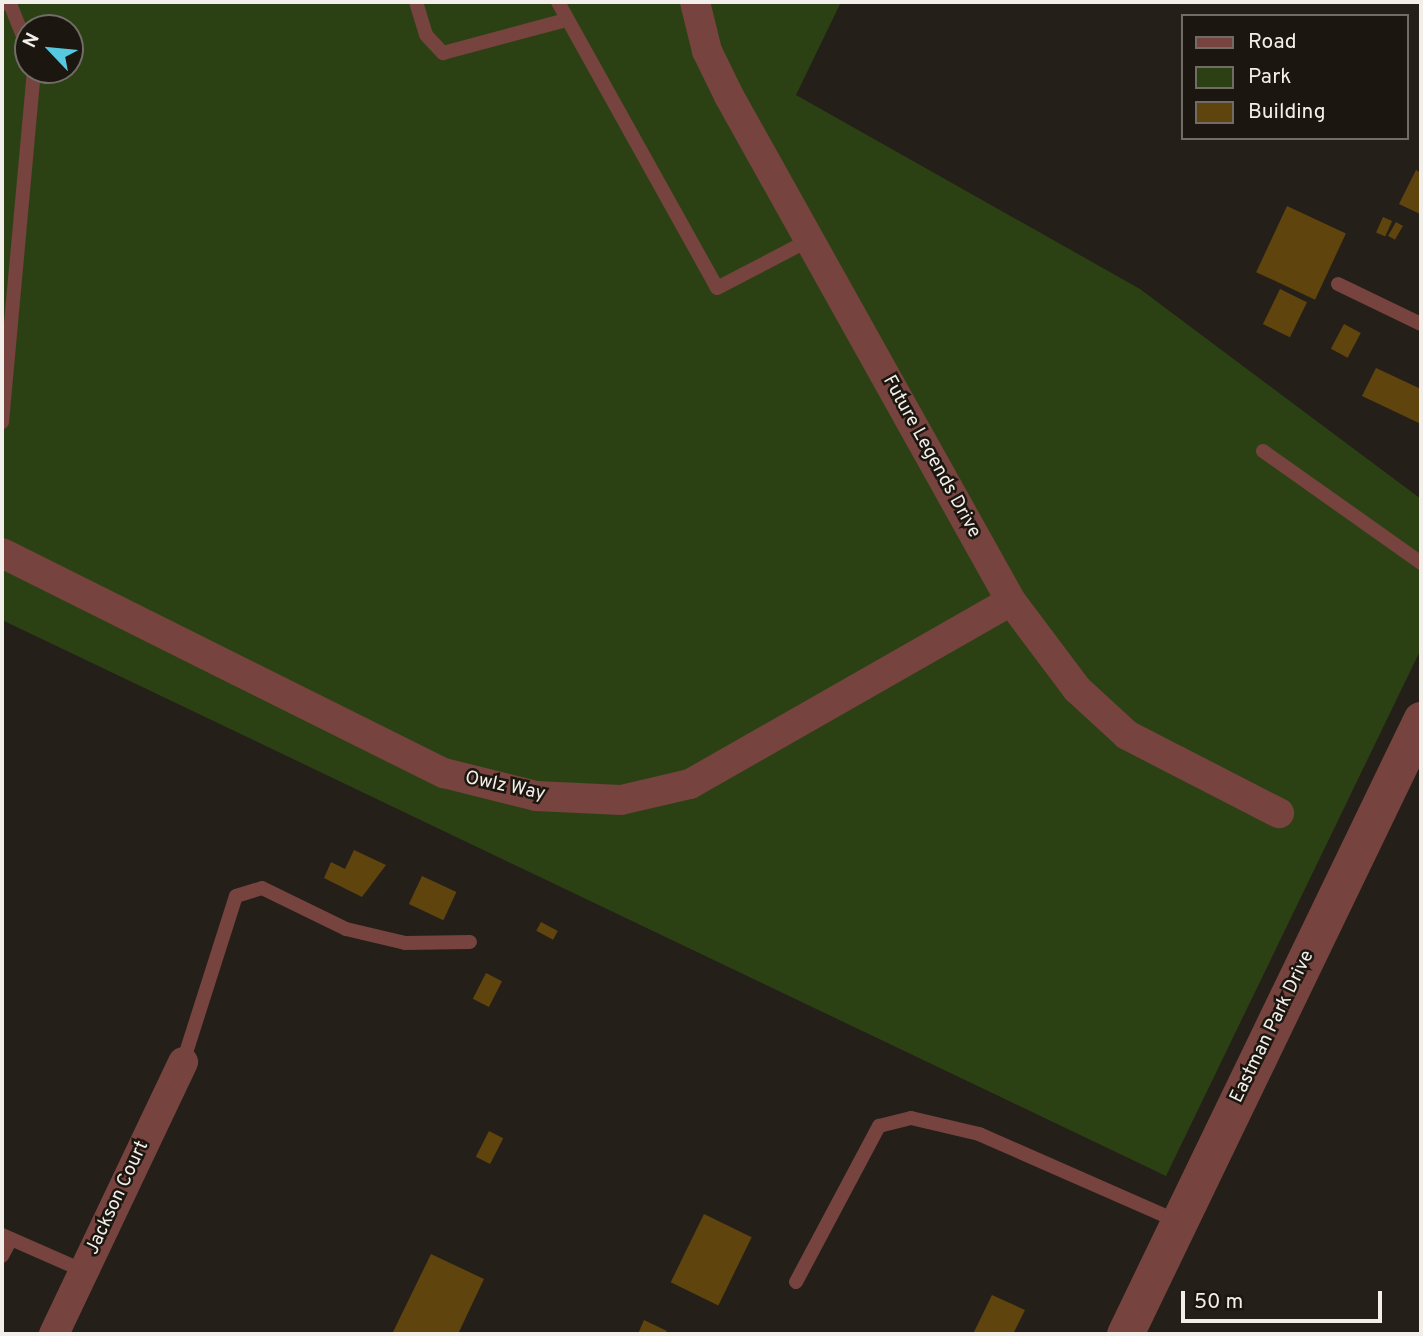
<!DOCTYPE html>
<style>
body{margin:0}
#map{position:relative;width:1423px;height:1336px;overflow:hidden;background:#241f18;font-family:Overpass,sans-serif}
div>[style]{position:absolute}
.green>*{inset:0;background:#2b4114}
.building>*{inset:0;background:#60440d;transform-origin:0 0}
.service>*{height:14px;margin:-7px;padding:0 7px;transform-origin:7px;border-radius:7px;background:#76433e}
.minor>*{height:30px;margin:-15px;padding:0 15px;transform-origin:15px;border-radius:15px;background:#76433e}
.tertiary>*{height:37px;margin:-18.5px;padding:0 18.5px;transform-origin:18.5px;border-radius:18.5px;background:#76433e}
span{translate:-50% -50%;white-space:nowrap;text-align:center;line-height:1.15;-webkit-text-stroke:5px #1b160f;paint-order:stroke}
.street-label{font-size:19px;color:#f2eee9}
.frame{position:absolute;inset:0;border:4px solid #f2eee9;pointer-events:none}
.legend{position:absolute;left:1181px;top:14px;width:228px;height:126px;box-sizing:border-box;background:#1b160f;border:2px solid #716c66;margin:0;padding:9px 12px;list-style:none;font-size:21px;color:#f2eee9}
.legend li{display:flex;align-items:center;gap:14px;height:35px}
.legend b{width:35px;border:2px solid #716c66}
.north{position:absolute;left:14px;top:14px;width:70px;height:70px;box-sizing:border-box;background:#1b160f;border:2px solid #716c66;border-radius:50%;rotate:296deg;font-size:19px;font-weight:700;line-height:28px;text-align:center;color:#f2eee9}
.north::after{content:'';display:block;margin:auto;width:24px;height:32px;background:#56c9e0;clip-path:polygon(50% 0,100% 100%,50% 72%,0 100%)}
.scale{position:absolute;left:1181px;top:1291px;width:201px;height:32px;box-sizing:border-box;border:4px solid #f2eee9;border-top:0;padding-left:9px;font-size:21px;line-height:24px;white-space:nowrap;color:#f2eee9;-webkit-text-stroke:5px #1b160f;paint-order:stroke}
</style>
<div id="map">
<div class="green">
<i style="clip-path:polygon(evenodd,2px 2px,841px 2px,796px 95px,1140px 289px,1421px 499px,1421px 649px,1166px 1176px,2px 620px,2px 2px,28px 28px,70px 28px,70px 70px,28px 70px,28px 28px)"></i>
</div>
<div class="building">
<i style="clip-path:polygon(1416px 170px,1421px 173px,1420px 214px,1399px 204px)"></i>
<i style="left:1287px;top:206px;width:65px;height:73px;rotate:25deg"></i>
<i style="left:1383px;top:217px;width:10px;height:17px;rotate:24deg"></i>
<i style="left:1396px;top:222px;width:8px;height:16px;rotate:30deg"></i>
<i style="left:1280px;top:289px;width:30px;height:39px;rotate:26deg"></i>
<i style="left:1344px;top:324px;width:19px;height:28px;rotate:28deg"></i>
<i style="clip-path:polygon(1376px 368px,1421px 389px,1421px 424px,1362px 396px)"></i>
<i style="clip-path:polygon(354px 850px,386px 865px,362px 897px,324px 878px,331px 862px,345px 869px)"></i>
<i style="left:422px;top:876px;width:38px;height:31px;rotate:25deg"></i>
<i style="left:541px;top:922px;width:19px;height:10px;rotate:28deg"></i>
<i style="left:486px;top:973px;width:18px;height:29px;rotate:27deg"></i>
<i style="left:489px;top:1131px;width:16px;height:29px;rotate:27deg"></i>
<i style="left:704px;top:1214px;width:53px;height:76px;rotate:26deg"></i>
<i style="clip-path:polygon(431px 1254px,484px 1279px,458px 1334px,392px 1334px)"></i>
<i style="clip-path:polygon(992px 1295px,1025px 1310px,1013px 1334px,973px 1334px)"></i>
<i style="clip-path:polygon(644px 1320px,667px 1331px,665px 1334px,638px 1334px)"></i>
</div>
<div class="service">
<i style="left:3px;top:2px;width:9px;rotate:27deg"></i>
<i style="left:11px;top:6px;width:46px;rotate:68.4deg"></i>
<i style="left:416px;top:2px;width:34px;rotate:73deg"></i>
<i style="left:426px;top:35px;width:25px;rotate:47deg"></i>
<i style="left:443px;top:53px;width:127px;rotate:-15deg"></i>
<i style="left:558px;top:2px;width:327px;rotate:60.9deg"></i>
<i style="left:717px;top:288px;width:106px;rotate:-27.5deg"></i>
<i style="left:1338px;top:284px;width:92px;rotate:25.7deg"></i>
<i style="left:2px;top:422px;width:353px;rotate:-84.8deg"></i>
<i style="left:1263px;top:451px;width:194px;rotate:35.3deg"></i>
<i style="left:183px;top:1062px;width:174px;rotate:-72.3deg"></i>
<i style="left:236px;top:896px;width:27px;rotate:-17deg"></i>
<i style="left:262px;top:888px;width:93px;rotate:26deg"></i>
<i style="left:346px;top:929px;width:61px;rotate:13.3deg"></i>
<i style="left:405px;top:943px;width:65px;rotate:-0.9deg"></i>
<i style="left:2px;top:1235px;width:90px;rotate:23.7deg"></i>
<i style="left:2px;top:1256px;width:19px;rotate:-62deg"></i>
<i style="left:796px;top:1282px;width:177px;rotate:-62deg"></i>
<i style="left:879px;top:1126px;width:33px;rotate:-14deg"></i>
<i style="left:911px;top:1118px;width:70px;rotate:13.2deg"></i>
<i style="left:979px;top:1134px;width:216px;rotate:23.7deg"></i>
</div>
<div class="minor">
<i style="left:695px;top:2px;width:50px;rotate:76.2deg"></i>
<i style="left:707px;top:51px;width:50px;rotate:63.9deg"></i>
<i style="left:729px;top:96px;width:578px;rotate:60.82deg"></i>
<i style="left:1011px;top:601px;width:110px;rotate:53.1deg"></i>
<i style="left:1077px;top:689px;width:68px;rotate:42.6deg"></i>
<i style="left:1127px;top:735px;width:171px;rotate:27.2deg"></i>
<i style="left:2px;top:553px;width:494px;rotate:26.5deg"></i>
<i style="left:444px;top:773px;width:95px;rotate:14deg"></i>
<i style="left:536px;top:796px;width:85px;rotate:2.7deg"></i>
<i style="left:621px;top:800px;width:71px;rotate:-13.1deg"></i>
<i style="left:690px;top:784px;width:369px;rotate:-29.7deg"></i>
<i style="left:54px;top:1334px;width:301px;rotate:-64.6deg"></i>
</div>
<div class="tertiary">
<i style="left:1125px;top:1334px;width:682px;rotate:-64.26deg"></i>
</div>
<div class="street-label">
<span style="left:931px;top:457px;rotate:61deg">Future Legends Drive</span>
<span style="left:505px;top:787px;rotate:12deg">Owlz Way</span>
<span style="left:1273px;top:1027px;rotate:-64deg">Eastman Park Drive</span>
<span style="left:118px;top:1198px;rotate:-65deg">Jackson Court</span>
</div>
<div class="frame"></div>
<ul class="legend">
<li><b style="height:9px;background:#76433e"></b>Road</li>
<li><b style="height:19px;background:#2b4114"></b>Park</li>
<li><b style="height:19px;background:#60440d"></b>Building</li>
</ul>
<div class="north">N</div>
<div class="scale">50 m</div>
</div>
